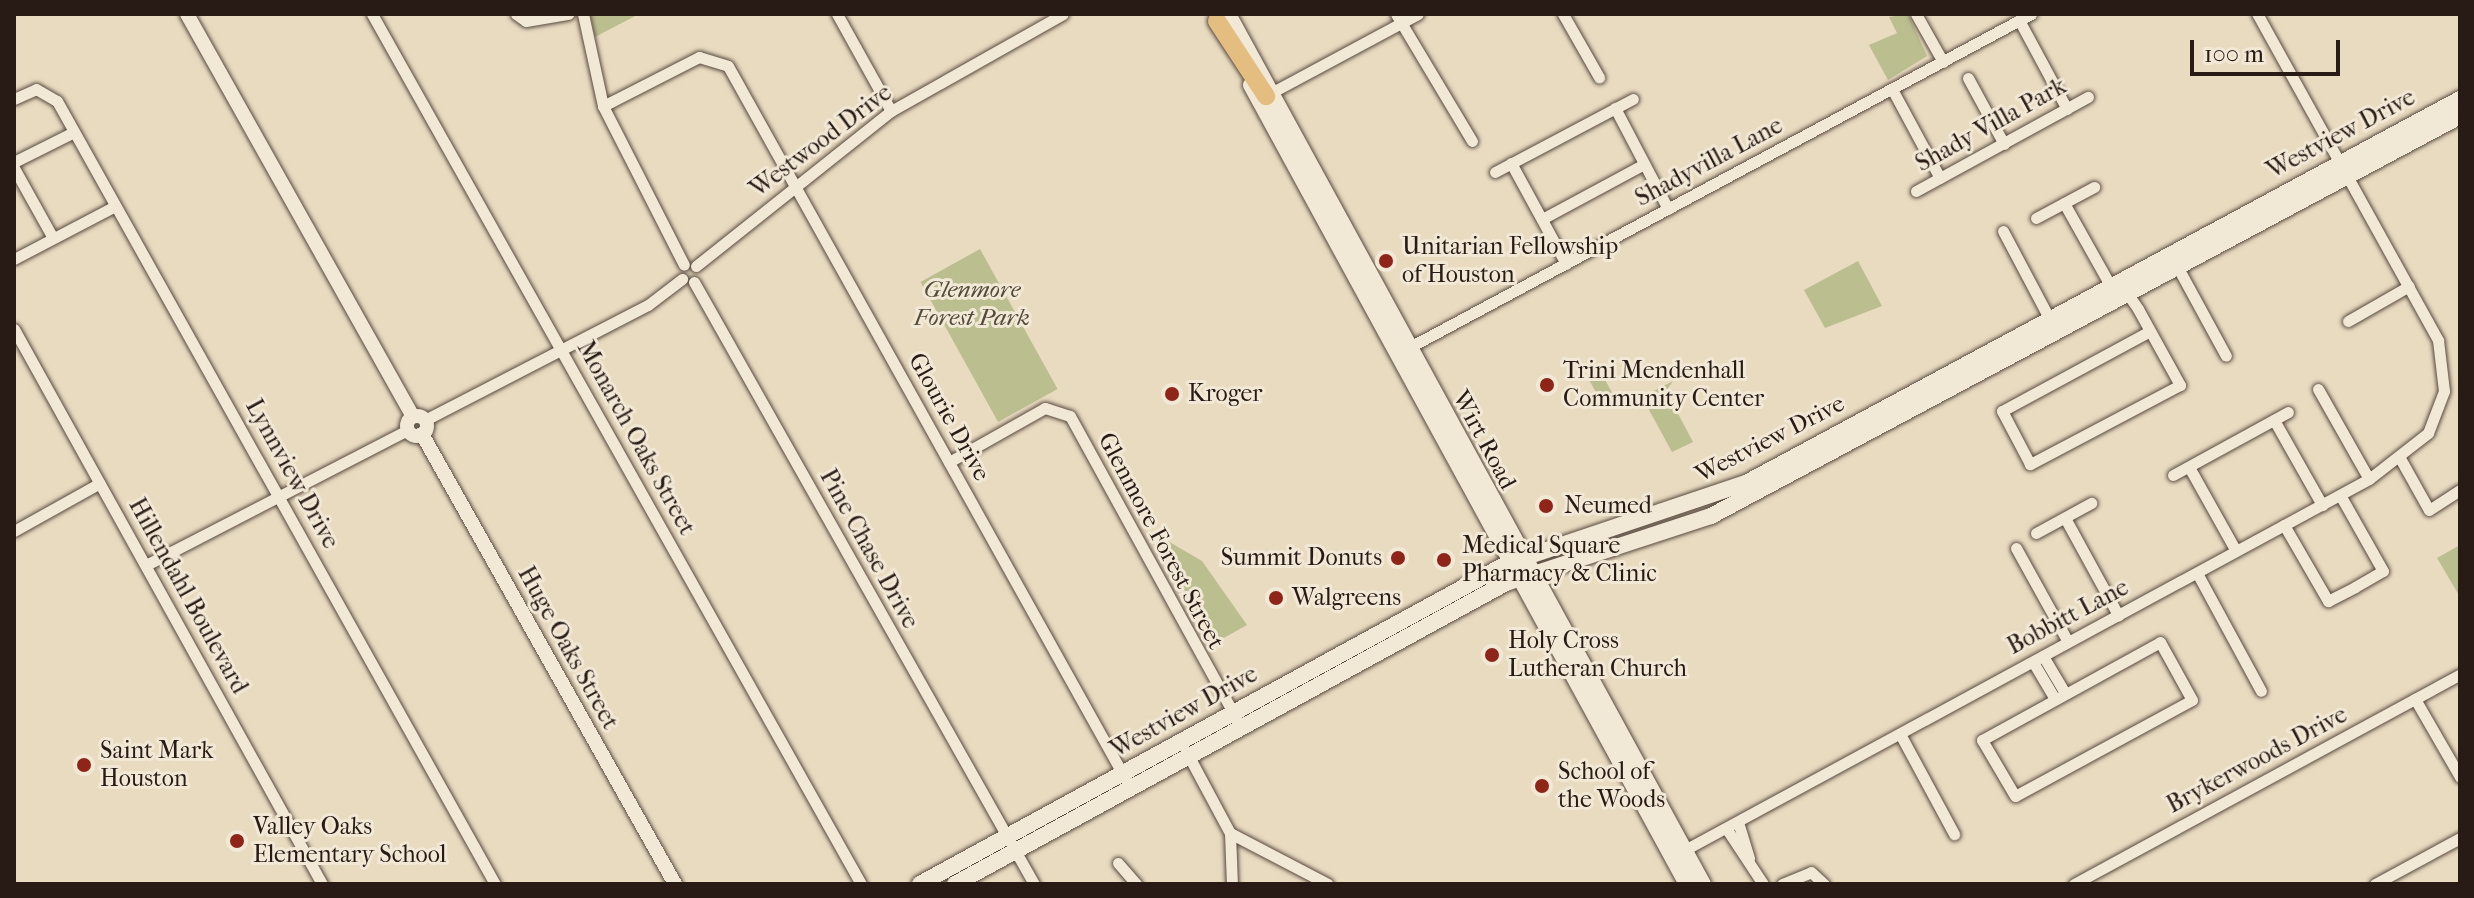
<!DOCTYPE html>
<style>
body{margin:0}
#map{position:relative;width:2474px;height:898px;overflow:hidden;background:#e9dbc0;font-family:"IM FELL French Canon",serif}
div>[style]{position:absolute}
.green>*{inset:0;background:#bbbe8f;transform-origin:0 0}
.roads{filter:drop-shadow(0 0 2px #584a40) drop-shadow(0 0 2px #584a40)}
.minor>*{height:11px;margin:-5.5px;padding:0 5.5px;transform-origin:5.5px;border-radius:5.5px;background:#f1e8d6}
.tertiary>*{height:14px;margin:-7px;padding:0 7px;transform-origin:7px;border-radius:7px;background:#f1e8d6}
.tertiary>.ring{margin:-7px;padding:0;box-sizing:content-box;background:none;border:14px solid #f1e8d6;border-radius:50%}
.secondary>*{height:16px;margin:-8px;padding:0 8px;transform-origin:8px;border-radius:8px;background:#f1e8d6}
.primary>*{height:18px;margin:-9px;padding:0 9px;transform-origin:9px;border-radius:9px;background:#e4be80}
.dots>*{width:22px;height:22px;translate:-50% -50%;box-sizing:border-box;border:4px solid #f1e8d6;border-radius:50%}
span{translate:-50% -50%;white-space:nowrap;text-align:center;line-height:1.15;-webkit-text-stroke:6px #f1e8d6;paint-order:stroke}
.street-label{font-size:24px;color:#281a15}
.poi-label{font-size:24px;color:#281a15}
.left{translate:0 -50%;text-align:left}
.right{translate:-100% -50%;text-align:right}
.park-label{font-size:24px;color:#544b3a;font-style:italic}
.frame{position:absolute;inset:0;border:16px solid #281a15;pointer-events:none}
.scale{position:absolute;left:2190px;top:40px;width:150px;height:36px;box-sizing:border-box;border:4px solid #281a15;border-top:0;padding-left:10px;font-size:24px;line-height:28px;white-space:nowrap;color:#281a15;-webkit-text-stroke:6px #f1e8d6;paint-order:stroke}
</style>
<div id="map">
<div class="green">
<i style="clip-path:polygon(590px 14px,639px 14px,595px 37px)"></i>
<i style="clip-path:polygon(1908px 14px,1927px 56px,1888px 80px,1869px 45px,1897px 33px,1889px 17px)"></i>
<i style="left:980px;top:249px;width:160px;height:68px;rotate:61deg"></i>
<i style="clip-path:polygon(1858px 261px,1882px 306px,1825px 328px,1804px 290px)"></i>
<i style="clip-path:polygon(1599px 369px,1614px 396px,1604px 407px,1587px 376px)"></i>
<i style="clip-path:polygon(1673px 381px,1666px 391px,1693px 442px,1672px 452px,1642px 397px)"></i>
<i style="clip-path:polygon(1154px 533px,1202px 561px,1247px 625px,1213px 644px)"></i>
<i style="clip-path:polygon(2460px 545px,2460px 597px,2437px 558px)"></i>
</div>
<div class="roads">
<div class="minor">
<i style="left:372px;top:14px;width:998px;rotate:60.66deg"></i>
<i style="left:516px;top:14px;width:12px;rotate:35deg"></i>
<i style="left:526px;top:21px;width:43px;rotate:-9.5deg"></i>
<i style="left:583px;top:14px;width:94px;rotate:77.7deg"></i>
<i style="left:603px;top:106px;width:178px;rotate:63deg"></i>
<i style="left:837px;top:14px;width:111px;rotate:60.9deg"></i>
<i style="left:1396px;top:14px;width:148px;rotate:59.1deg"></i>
<i style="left:1563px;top:14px;width:73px;rotate:60.3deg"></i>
<i style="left:1916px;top:14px;width:55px;rotate:60.6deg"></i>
<i style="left:2019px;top:20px;width:101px;rotate:61.7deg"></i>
<i style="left:1968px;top:78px;width:75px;rotate:61.4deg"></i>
<i style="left:1892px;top:89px;width:101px;rotate:61.7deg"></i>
<i style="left:1267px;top:95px;width:171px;rotate:-28.2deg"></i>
<i style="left:14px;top:99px;width:24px;rotate:-24deg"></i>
<i style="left:36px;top:89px;width:24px;rotate:30deg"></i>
<i style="left:57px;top:101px;width:897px;rotate:60.78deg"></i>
<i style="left:603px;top:106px;width:108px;rotate:-27deg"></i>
<i style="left:699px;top:57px;width:30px;rotate:17deg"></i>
<i style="left:728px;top:66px;width:815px;rotate:60.86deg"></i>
<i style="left:1615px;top:108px;width:114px;rotate:62.3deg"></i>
<i style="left:14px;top:162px;width:67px;rotate:-26.6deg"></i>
<i style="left:1511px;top:163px;width:115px;rotate:61.4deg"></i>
<i style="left:14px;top:168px;width:80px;rotate:60.9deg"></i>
<i style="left:1495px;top:172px;width:156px;rotate:-27.9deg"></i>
<i style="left:1916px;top:191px;width:196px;rotate:-28.7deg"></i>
<i style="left:2064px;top:203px;width:94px;rotate:60.7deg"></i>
<i style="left:2036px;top:218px;width:66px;rotate:-28.1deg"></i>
<i style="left:1542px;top:219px;width:116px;rotate:-28.3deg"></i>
<i style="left:2003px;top:231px;width:98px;rotate:62.1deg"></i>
<i style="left:14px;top:259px;width:114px;rotate:-27.7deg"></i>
<i style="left:696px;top:266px;width:249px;rotate:-38.5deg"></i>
<i style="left:891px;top:111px;width:197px;rotate:-29.4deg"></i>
<i style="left:2177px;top:266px;width:102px;rotate:61.4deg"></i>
<i style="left:694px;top:282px;width:691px;rotate:60.54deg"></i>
<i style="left:2127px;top:293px;width:19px;rotate:55deg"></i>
<i style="left:2138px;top:309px;width:87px;rotate:61.1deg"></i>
<i style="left:2180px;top:385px;width:170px;rotate:152.2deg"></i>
<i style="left:2030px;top:464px;width:60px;rotate:-117.8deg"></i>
<i style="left:2002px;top:411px;width:168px;rotate:-28.4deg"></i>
<i style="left:2348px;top:321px;width:70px;rotate:-29.8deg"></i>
<i style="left:14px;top:329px;width:635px;rotate:60.97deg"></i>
<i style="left:1408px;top:348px;width:707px;rotate:-28.2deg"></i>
<i style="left:2318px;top:389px;width:103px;rotate:60.5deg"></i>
<i style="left:425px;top:420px;width:251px;rotate:-27.3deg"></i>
<i style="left:648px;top:305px;width:43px;rotate:-37.4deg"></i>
<i style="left:2274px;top:420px;width:98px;rotate:60.5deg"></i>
<i style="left:2401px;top:460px;width:57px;rotate:60.8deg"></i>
<i style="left:2429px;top:510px;width:37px;rotate:-33deg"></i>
<i style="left:949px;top:462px;width:110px;rotate:-29.4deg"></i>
<i style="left:1045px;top:408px;width:26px;rotate:18deg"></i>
<i style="left:1070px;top:416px;width:355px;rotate:61.2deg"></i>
<i style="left:2189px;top:467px;width:96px;rotate:60.8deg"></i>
<i style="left:2173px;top:475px;width:131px;rotate:-28.7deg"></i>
<i style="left:2065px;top:518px;width:111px;rotate:61.3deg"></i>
<i style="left:2284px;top:525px;width:88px;rotate:59.9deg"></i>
<i style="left:2328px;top:601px;width:30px;rotate:-27deg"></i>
<i style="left:2355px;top:587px;width:32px;rotate:-30deg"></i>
<i style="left:2383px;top:571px;width:87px;rotate:-119.5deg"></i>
<i style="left:14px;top:531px;width:98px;rotate:-29.2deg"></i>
<i style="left:2036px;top:533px;width:63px;rotate:-28.6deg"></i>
<i style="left:2016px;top:548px;width:107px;rotate:61deg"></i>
<i style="left:146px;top:565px;width:294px;rotate:-27.3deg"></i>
<i style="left:2197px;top:573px;width:134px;rotate:61.5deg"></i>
<i style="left:2160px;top:642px;width:66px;rotate:61.1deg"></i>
<i style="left:2192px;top:700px;width:201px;rotate:151.5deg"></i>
<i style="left:2015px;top:796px;width:65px;rotate:-120.5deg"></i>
<i style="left:1982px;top:740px;width:203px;rotate:-28.8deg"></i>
<i style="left:2043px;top:656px;width:43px;rotate:59.3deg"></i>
<i style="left:2033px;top:662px;width:43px;rotate:59.3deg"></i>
<i style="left:2415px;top:699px;width:90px;rotate:60deg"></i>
<i style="left:1900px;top:734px;width:114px;rotate:61.6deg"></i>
<i style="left:1186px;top:751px;width:93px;rotate:61.8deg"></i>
<i style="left:1230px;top:833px;width:110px;rotate:27.5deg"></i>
<i style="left:1738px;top:822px;width:38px;rotate:73deg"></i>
<i style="left:1726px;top:828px;width:67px;rotate:56.5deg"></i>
<i style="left:1230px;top:833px;width:51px;rotate:87.8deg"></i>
<i style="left:1679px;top:853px;width:785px;rotate:-28.46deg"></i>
<i style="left:2369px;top:479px;width:75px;rotate:-37.9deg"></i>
<i style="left:2428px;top:433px;width:45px;rotate:-69.1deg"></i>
<i style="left:2444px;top:391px;width:51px;rotate:-96.7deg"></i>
<i style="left:2438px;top:340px;width:373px;rotate:-119deg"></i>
<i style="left:1118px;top:863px;width:28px;rotate:49deg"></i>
<i style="left:1782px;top:884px;width:31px;rotate:-22deg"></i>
<i style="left:1811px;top:872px;width:18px;rotate:43deg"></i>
<i style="left:2074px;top:884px;width:439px;rotate:-28.5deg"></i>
<i style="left:2375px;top:884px;width:97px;rotate:-28.4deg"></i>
</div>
<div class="tertiary">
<i style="left:187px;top:14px;width:461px;rotate:60.7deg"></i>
<i class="ring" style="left:407px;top:416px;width:6px;height:6px"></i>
<i style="left:422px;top:434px;width:516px;rotate:60.65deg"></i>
</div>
<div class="secondary">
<i style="left:1228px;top:14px;width:991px;rotate:61.37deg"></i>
<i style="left:1251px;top:85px;width:910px;rotate:61.38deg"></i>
<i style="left:920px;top:884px;width:670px;rotate:-28.63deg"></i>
<i style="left:1508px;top:563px;width:251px;rotate:-18.6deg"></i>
<i style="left:1746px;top:483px;width:811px;rotate:-28.27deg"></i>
<i style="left:955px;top:884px;width:628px;rotate:-28.65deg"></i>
<i style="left:1506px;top:583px;width:216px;rotate:-18.1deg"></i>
<i style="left:1711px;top:516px;width:849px;rotate:-28.1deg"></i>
</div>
<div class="primary">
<i style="left:1217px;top:21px;width:90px;rotate:56.8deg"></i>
</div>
</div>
<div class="dots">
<i style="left:1386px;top:261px;background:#8f2418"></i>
<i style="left:1547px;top:385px;background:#8f2418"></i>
<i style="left:1172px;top:394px;background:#8f2418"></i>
<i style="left:1546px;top:506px;background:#8f2418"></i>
<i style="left:1398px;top:558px;background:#8f2418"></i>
<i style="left:1444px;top:560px;background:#8f2418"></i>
<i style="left:1276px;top:598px;background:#8f2418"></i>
<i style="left:1492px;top:655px;background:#8f2418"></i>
<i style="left:84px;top:765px;background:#8f2418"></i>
<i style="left:1542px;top:786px;background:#8f2418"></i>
<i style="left:237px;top:841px;background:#8f2418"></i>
</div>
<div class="street-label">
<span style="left:1991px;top:125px;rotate:-29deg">Shady Villa Park</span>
<span style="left:2341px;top:134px;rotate:-28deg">Westview Drive</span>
<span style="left:821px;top:141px;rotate:-37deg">Westwood Drive</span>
<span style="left:1709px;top:162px;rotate:-28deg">Shadyvilla Lane</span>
<span style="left:949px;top:417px;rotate:61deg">Glourie Drive</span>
<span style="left:636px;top:438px;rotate:61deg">Monarch Oaks Street</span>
<span style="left:1770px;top:439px;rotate:-27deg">Westview Drive</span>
<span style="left:1484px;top:440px;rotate:62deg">Wirt Road</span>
<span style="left:292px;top:474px;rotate:61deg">Lynnview Drive</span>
<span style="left:1161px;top:541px;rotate:62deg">Glenmore Forest Street</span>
<span style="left:869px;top:549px;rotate:61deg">Pine Chase Drive</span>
<span style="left:188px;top:596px;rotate:61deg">Hillendahl Boulevard</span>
<span style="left:2068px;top:617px;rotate:-28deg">Bobbitt Lane</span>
<span style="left:568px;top:648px;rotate:61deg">Huge Oaks Street</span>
<span style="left:1184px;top:712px;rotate:-29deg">Westview Drive</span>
<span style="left:2257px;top:760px;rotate:-28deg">Brykerwoods Drive</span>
</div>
<div class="poi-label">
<span class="left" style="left:1402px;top:261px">Unitarian Fellowship<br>of Houston</span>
<span class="left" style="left:1563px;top:385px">Trini Mendenhall<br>Community Center</span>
<span class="left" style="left:1188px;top:394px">Kroger</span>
<span class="left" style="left:1564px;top:506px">Neumed</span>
<span class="left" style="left:1462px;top:560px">Medical Square<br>Pharmacy &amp; Clinic</span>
<span class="right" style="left:1382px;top:558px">Summit Donuts</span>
<span class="left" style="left:1292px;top:598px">Walgreens</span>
<span class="left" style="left:1508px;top:655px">Holy Cross<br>Lutheran Church</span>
<span class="left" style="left:100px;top:765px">Saint Mark<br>Houston</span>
<span class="left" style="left:1558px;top:786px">School of<br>the Woods</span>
<span class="left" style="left:253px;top:841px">Valley Oaks<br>Elementary School</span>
</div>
<div class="park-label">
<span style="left:972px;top:304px">Glenmore<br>Forest Park</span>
</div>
<div class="frame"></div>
<div class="scale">100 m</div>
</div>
